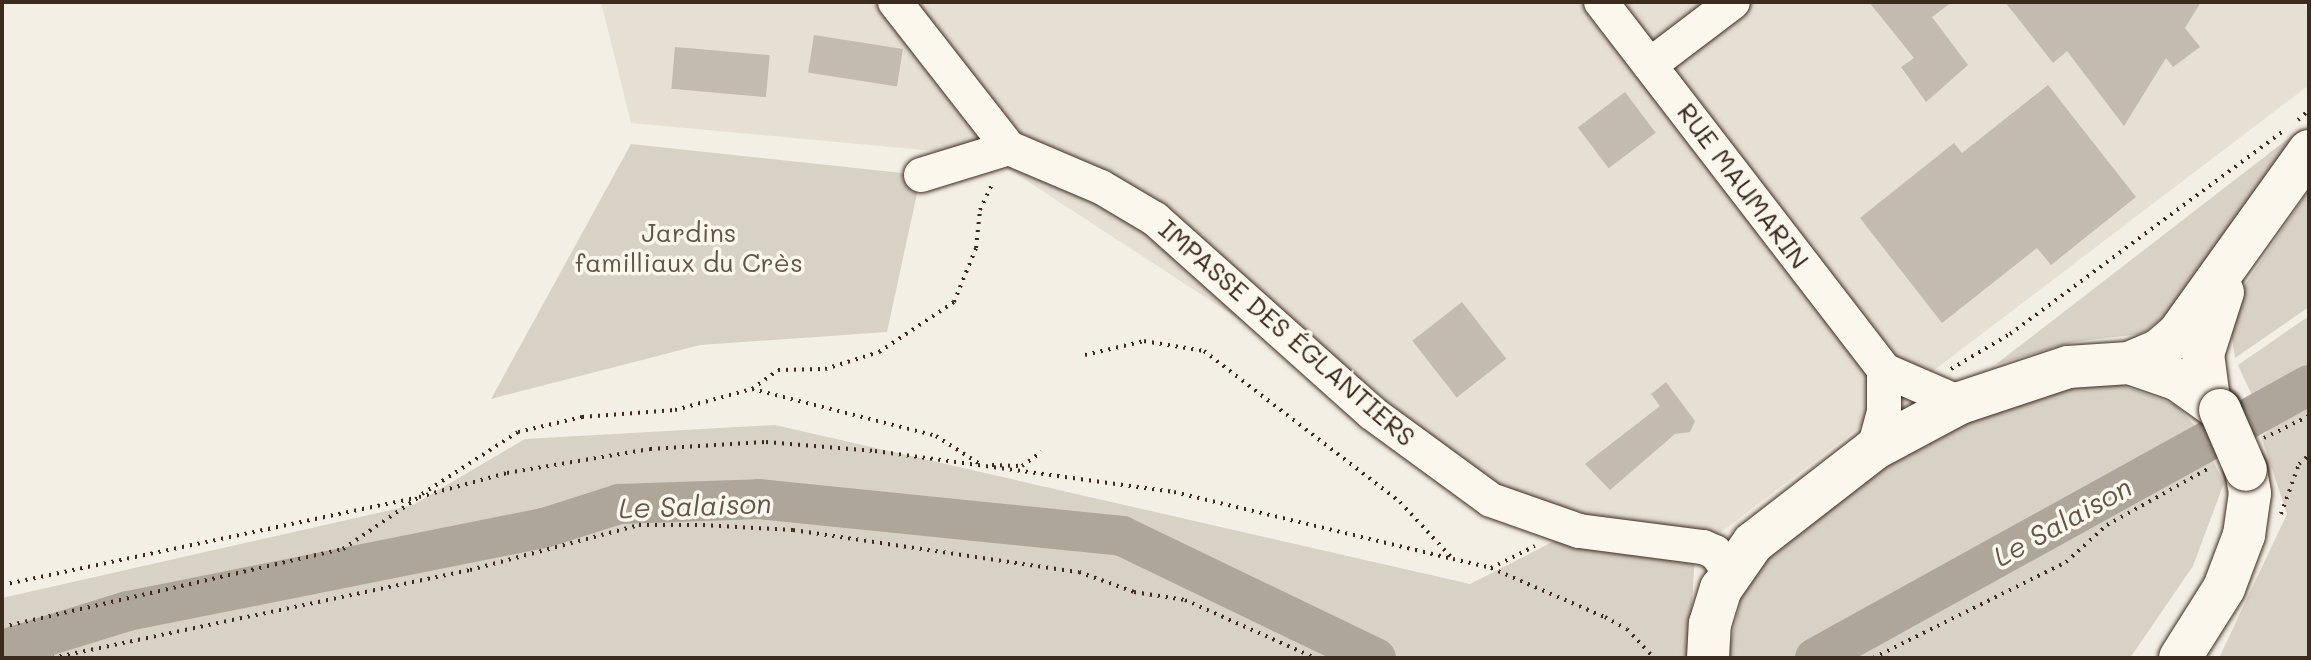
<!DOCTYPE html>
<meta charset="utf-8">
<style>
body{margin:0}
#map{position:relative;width:2311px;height:660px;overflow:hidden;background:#f3efe4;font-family:Mali,sans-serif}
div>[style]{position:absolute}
.built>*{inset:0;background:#e5dfd4}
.green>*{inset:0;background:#d8d1c6}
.river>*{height:40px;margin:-20px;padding:0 20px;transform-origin:20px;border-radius:20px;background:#afa69a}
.building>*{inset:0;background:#c3bbb0;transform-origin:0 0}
.path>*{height:4px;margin-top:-2px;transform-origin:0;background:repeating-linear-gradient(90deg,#3b2a1e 0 2px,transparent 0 8px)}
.roads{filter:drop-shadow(0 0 2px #3b2a1e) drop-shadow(0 0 2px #3b2a1e)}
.minor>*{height:34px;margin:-17px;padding:0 17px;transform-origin:17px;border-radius:17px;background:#fbf7ec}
.major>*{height:42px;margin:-21px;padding:0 21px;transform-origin:21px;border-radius:21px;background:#fbf7ec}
.bridges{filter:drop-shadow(0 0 2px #3b2a1e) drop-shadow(0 0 2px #3b2a1e)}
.major-bridge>*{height:42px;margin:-21px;padding:0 21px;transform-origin:21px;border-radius:21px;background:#fbf7ec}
span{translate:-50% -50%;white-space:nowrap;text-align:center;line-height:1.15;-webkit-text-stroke:7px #fbf7ec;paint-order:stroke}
.street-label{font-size:26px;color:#3b2a1e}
.park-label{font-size:26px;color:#625448}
.water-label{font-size:28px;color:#645549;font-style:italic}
.frame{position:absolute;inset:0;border:4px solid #3b2a1e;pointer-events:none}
</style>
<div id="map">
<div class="built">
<i style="clip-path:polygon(601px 2px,2303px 2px,2309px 15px,2309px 85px,1695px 552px,1568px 534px,989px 156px,631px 123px)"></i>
</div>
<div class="green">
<i style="clip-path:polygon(2302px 128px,2181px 304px,2141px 334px,2073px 342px,1995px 365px)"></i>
<i style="clip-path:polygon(631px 144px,921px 175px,887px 332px,700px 345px,491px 399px)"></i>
<i style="clip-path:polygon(2309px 190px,2309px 307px,2235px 358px,2228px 310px)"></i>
<i style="clip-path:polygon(2309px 316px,2309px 658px,2219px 658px,2287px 514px,2261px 436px,2268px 431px,2238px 365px)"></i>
<i style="clip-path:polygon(2113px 382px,2176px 405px,2197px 428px,2224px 483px,2193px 566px,2130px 658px,1727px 658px,1744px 587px,1781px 542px,1847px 487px,1964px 422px,2061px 388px)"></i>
<i style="clip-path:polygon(775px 425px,1470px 584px,1568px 534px,1695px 552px,1689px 658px,2px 658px,2px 598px,413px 505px,525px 439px)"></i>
</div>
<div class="river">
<i style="left:2px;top:650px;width:132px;rotate:-17.2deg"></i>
<i style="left:128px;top:611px;width:424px;rotate:-11.3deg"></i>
<i style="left:544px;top:528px;width:79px;rotate:-17.7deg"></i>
<i style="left:619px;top:504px;width:140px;rotate:-2deg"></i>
<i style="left:759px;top:499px;width:365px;rotate:5.8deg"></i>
<i style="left:1122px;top:536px;width:282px;rotate:25.7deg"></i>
<i style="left:1815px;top:658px;width:564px;rotate:-28.93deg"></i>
</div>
<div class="building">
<i style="clip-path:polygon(1869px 2px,1952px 2px,1932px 17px,1968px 65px,1926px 102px,1901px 67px,1914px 58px)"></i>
<i style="clip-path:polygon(2005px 2px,2201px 2px,2185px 28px,2200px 47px,2173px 67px,2166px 58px,2124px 126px,2067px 51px,2053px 63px)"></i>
<i style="left:814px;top:35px;width:90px;height:38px;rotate:9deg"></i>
<i style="left:675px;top:47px;width:95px;height:42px;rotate:5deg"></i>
<i style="clip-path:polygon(2048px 85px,2136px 197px,2051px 265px,2037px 248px,1942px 323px,1860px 218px,1954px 143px,1962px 153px)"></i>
<i style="left:1625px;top:92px;width:51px;height:59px;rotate:53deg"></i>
<i style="left:1462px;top:302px;width:72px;height:63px;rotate:52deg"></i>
<i style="clip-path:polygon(1666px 382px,1695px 421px,1690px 432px,1675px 434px,1610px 490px,1585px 464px,1660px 406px,1651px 394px)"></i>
</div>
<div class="path">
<i style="left:2298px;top:120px;width:15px;rotate:-42deg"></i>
<i style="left:1085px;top:355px;width:61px;rotate:-13.3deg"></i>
<i style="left:1144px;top:341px;width:61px;rotate:9.5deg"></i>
<i style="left:1204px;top:351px;width:247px;rotate:37.6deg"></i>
<i style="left:1400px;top:502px;width:78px;rotate:47.1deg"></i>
<i style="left:1453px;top:559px;width:39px;rotate:13deg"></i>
<i style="left:1491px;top:568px;width:49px;rotate:-26.6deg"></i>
<i style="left:1951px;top:369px;width:69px;rotate:-30.7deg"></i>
<i style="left:2010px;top:334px;width:339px;rotate:-36.6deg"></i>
<i style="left:752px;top:389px;width:32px;rotate:-36deg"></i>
<i style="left:778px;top:370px;width:47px;rotate:-1.2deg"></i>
<i style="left:825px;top:369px;width:57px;rotate:-17.5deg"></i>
<i style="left:879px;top:352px;width:90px;rotate:-33.7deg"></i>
<i style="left:954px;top:302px;width:58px;rotate:-67.8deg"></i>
<i style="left:976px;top:248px;width:38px;rotate:-84deg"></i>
<i style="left:980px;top:210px;width:31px;rotate:-65deg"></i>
<i style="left:2264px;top:438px;width:50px;rotate:-26.1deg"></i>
<i style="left:992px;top:465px;width:30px;rotate:2deg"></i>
<i style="left:1022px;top:466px;width:24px;rotate:-36deg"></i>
<i style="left:422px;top:494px;width:114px;rotate:-32.9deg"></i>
<i style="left:518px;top:432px;width:66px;rotate:-13.2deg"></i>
<i style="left:582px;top:417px;width:93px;rotate:-4.3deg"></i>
<i style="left:675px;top:410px;width:80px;rotate:-15.3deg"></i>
<i style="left:752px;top:389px;width:190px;rotate:14.3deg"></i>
<i style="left:936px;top:436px;width:52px;rotate:32.5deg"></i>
<i style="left:2281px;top:514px;width:53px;rotate:-70.2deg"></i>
<i style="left:2299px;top:464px;width:13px;rotate:-42deg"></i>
<i style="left:1491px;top:568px;width:124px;rotate:23.3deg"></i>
<i style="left:1605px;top:617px;width:25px;rotate:29deg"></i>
<i style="left:1627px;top:629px;width:40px;rotate:47deg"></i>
<i style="left:2px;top:585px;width:421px;rotate:-11.9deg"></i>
<i style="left:2px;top:627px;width:350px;rotate:-12.9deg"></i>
<i style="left:343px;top:549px;width:92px;rotate:-34.4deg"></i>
<i style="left:419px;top:497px;width:91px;rotate:-15.3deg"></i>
<i style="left:507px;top:473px;width:145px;rotate:-9.5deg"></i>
<i style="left:650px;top:449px;width:116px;rotate:-3.5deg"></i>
<i style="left:766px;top:442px;width:109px;rotate:4.7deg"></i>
<i style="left:875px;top:451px;width:302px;rotate:7.8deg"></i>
<i style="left:1174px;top:492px;width:287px;rotate:13.5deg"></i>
<i style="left:52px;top:658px;width:427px;rotate:-11.9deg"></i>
<i style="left:470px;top:570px;width:175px;rotate:-14.9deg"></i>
<i style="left:639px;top:525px;width:64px"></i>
<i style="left:703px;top:525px;width:90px;rotate:3.2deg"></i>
<i style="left:793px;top:530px;width:289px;rotate:8.4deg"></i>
<i style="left:1079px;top:572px;width:59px;rotate:20deg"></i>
<i style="left:1134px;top:592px;width:52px;rotate:8.9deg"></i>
<i style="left:1185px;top:600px;width:142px;rotate:24deg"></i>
<i style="left:1873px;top:658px;width:216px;rotate:-26.4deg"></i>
<i style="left:2066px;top:562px;width:55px;rotate:-42.1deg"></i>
<i style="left:2107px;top:525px;width:119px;rotate:-29.1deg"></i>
</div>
<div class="roads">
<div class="minor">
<i style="left:895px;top:2px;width:185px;rotate:52deg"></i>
<i style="left:1009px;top:148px;width:100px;rotate:23deg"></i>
<i style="left:1101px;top:187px;width:63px;rotate:30.7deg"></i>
<i style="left:1155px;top:219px;width:291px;rotate:41.8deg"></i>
<i style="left:1372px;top:413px;width:147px;rotate:36.2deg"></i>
<i style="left:1491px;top:500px;width:93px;rotate:19.4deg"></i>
<i style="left:1579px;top:531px;width:125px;rotate:7.4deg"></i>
<i style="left:1703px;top:547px;width:13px;rotate:23deg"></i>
<i style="left:1715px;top:552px;width:25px;rotate:53deg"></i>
<i style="left:1601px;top:2px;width:464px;rotate:52.4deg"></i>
<i style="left:1884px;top:370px;width:83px;rotate:23.5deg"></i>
<i style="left:1650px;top:65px;width:104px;rotate:-37.2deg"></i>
<i style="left:921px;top:175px;width:92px;rotate:-17.1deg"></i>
<i style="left:1874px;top:449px;width:39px;rotate:-75deg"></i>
<i style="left:1884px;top:411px;width:41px;rotate:-90deg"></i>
</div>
<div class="major">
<i style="left:2129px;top:363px;width:33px;rotate:-23deg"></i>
<i style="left:2159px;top:350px;width:25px;rotate:-40deg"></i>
<i style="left:2178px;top:334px;width:225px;rotate:-54.4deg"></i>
<i style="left:2209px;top:399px;width:45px;rotate:-97.6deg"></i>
<i style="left:2203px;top:354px;width:65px;rotate:-72.1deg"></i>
<i style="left:1708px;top:658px;width:34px;rotate:-87deg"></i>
<i style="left:1710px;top:624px;width:37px;rotate:-73deg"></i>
<i style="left:1721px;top:589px;width:56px;rotate:-55.2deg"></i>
<i style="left:1753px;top:543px;width:153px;rotate:-37.8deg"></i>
<i style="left:1874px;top:449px;width:98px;rotate:-28.1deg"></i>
<i style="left:1960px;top:403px;width:114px;rotate:-18.4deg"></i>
<i style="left:2068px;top:367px;width:61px;rotate:-3.8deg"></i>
<i style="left:2129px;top:363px;width:52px;rotate:19.1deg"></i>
<i style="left:2178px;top:380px;width:52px;rotate:35.5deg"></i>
<i style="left:2180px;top:658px;width:83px;rotate:-57.8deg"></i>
<i style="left:2224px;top:588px;width:57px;rotate:-69.3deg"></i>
<i style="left:2244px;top:535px;width:42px;rotate:-81.9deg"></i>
<i style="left:2250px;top:493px;width:23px;rotate:-100deg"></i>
</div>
</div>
<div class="bridges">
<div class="major-bridge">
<i style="left:2220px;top:410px;width:65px;rotate:66.6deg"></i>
</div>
</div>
<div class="street-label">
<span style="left:1743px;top:186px;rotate:53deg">RUE MAUMARIN</span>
<span style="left:1287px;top:333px;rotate:41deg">IMPASSE DES ÉGLANTIERS</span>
</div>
<div class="park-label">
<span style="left:689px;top:248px">Jardins<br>familliaux du Crès</span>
</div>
<div class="water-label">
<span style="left:695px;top:505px;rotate:-2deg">Le Salaison</span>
<span style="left:2062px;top:521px;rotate:-29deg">Le Salaison</span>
</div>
<div class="frame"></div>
</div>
